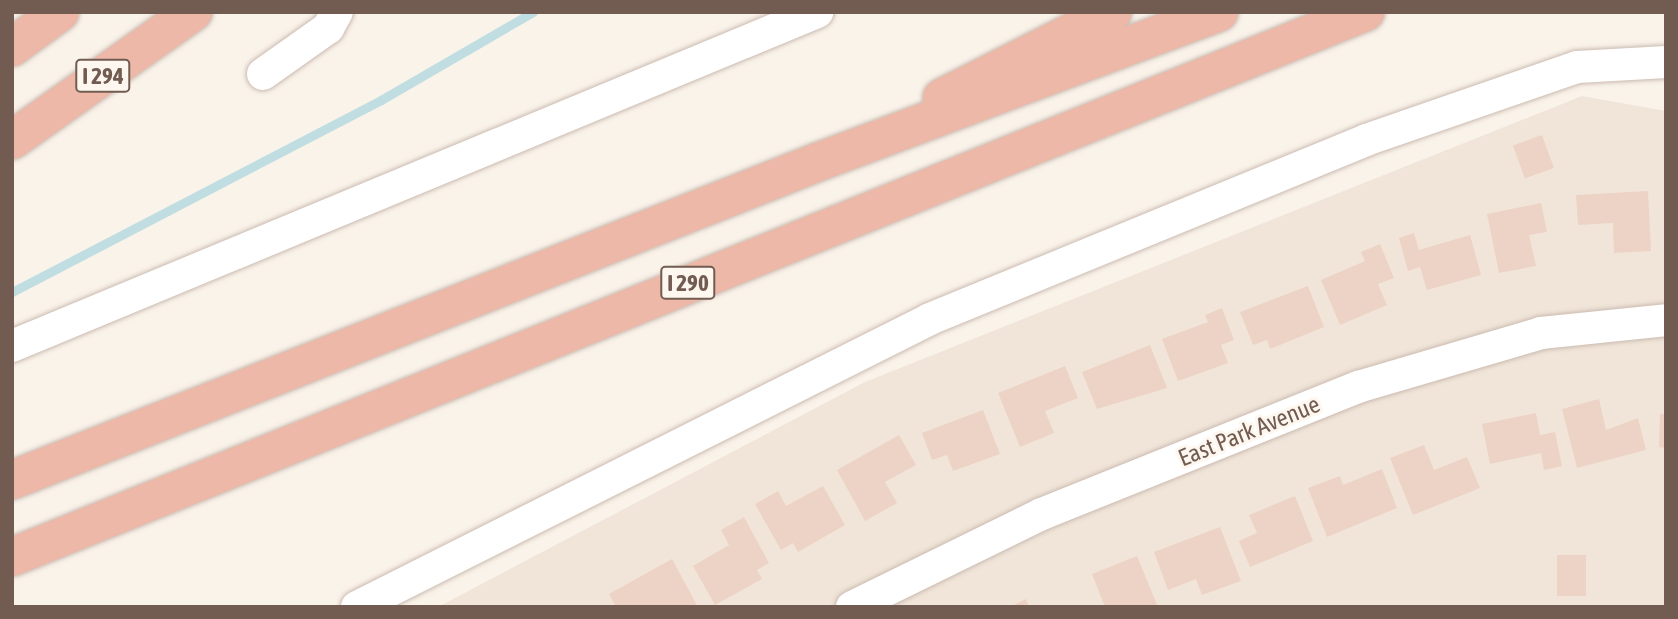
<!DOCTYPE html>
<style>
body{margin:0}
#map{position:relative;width:1678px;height:619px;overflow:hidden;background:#faf3ea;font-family:"Asap Condensed",sans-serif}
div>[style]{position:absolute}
.residential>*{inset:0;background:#f1e5d9}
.stream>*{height:9px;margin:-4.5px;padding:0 4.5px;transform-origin:4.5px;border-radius:4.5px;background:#c0dee2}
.building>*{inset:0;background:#edd3c5;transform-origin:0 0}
.roads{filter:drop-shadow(0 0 2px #cbbbb1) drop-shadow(0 0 2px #cbbbb1)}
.minor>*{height:32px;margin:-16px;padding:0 16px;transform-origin:16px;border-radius:16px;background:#fff}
.highway>*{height:38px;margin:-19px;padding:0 19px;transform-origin:19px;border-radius:19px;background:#edb8a8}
span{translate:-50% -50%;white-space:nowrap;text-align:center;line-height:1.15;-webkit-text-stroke:6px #fdf7f0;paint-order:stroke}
.shield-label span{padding:2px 5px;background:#fdf7f0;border:2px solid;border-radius:5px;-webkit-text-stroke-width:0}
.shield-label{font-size:23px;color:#725b50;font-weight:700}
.street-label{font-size:24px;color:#725b50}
.frame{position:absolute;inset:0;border:14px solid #725b50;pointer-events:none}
</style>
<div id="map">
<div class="residential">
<i style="clip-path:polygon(1582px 96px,1666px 111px,1666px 607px,438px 607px,865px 382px)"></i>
</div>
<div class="stream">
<i style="left:12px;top:292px;width:416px;rotate:-27.5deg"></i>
<i style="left:381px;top:100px;width:176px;rotate:-30.1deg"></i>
</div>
<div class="building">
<i style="left:1542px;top:135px;width:35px;height:31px;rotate:70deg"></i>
<i style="clip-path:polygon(1648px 191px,1651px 251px,1614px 253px,1613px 223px,1578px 225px,1576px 195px)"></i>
<i style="clip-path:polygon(1541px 203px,1547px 232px,1529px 235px,1536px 266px,1499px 273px,1487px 214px)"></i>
<i style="clip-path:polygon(1414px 233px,1419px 250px,1470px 235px,1481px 275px,1427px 290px,1420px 267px,1408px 271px,1399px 238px)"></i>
<i style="clip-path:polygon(1380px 244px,1394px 278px,1378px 284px,1387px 305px,1340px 325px,1321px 280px,1365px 261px,1361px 252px)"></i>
<i style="clip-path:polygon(1308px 286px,1324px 327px,1270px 349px,1267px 340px,1253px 345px,1240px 312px)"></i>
<i style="clip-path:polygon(1222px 308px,1234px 340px,1221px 345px,1228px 363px,1178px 381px,1162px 339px,1208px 322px,1205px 315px)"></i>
<i style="clip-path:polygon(1150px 345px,1167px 388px,1097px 409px,1082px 372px)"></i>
<i style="clip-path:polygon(1065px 366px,1078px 398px,1045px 411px,1054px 433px,1020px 447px,998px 393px)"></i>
<i style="clip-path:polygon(1599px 399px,1606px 430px,1638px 418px,1646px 450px,1577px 468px,1562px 409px)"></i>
<i style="clip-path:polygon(983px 410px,1000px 454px,953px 471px,947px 455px,932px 460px,922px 433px)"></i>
<i style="clip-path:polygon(1536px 413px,1540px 435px,1555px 432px,1562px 466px,1544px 470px,1541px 453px,1490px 464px,1482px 424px)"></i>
<i style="clip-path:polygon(1660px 414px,1666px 414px,1666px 448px,1659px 447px)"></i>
<i style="clip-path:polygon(899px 435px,916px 465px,885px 482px,897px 503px,865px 521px,837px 470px)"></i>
<i style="clip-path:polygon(1424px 445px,1434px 470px,1467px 457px,1480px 488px,1413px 515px,1390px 458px)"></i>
<i style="clip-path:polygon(1382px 469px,1397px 508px,1327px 537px,1308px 488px,1340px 476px,1343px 485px)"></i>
<i style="clip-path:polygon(823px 486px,845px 525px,798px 552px,793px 543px,781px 550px,755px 504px,778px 491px,786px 506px)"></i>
<i style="clip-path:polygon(1295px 496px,1313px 541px,1250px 567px,1239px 541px,1257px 533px,1249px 515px)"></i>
<i style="clip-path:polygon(744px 517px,769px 563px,757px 570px,762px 579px,715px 605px,693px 566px,729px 545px,721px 530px)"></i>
<i style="clip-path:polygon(1220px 527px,1241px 581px,1202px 595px,1196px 579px,1168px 590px,1154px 552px)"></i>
<i style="left:1557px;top:555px;width:29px;height:41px"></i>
<i style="clip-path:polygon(1137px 556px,1158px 607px,1105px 607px,1092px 574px)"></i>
<i style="clip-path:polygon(672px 559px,698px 607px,616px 607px,609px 594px)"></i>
<i style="clip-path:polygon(1026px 599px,1029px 607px,1010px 607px)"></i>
</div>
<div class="roads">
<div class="minor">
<i style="left:263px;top:74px;width:80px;rotate:-35.3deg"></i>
<i style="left:328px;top:28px;width:18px;rotate:-61deg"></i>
<i style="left:12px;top:346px;width:872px;rotate:-22.53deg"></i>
<i style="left:357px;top:607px;width:641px;rotate:-26.68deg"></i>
<i style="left:930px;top:319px;width:471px;rotate:-22.3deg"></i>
<i style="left:1366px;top:140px;width:223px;rotate:-19.1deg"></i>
<i style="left:1577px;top:67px;width:89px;rotate:-3.2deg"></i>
<i style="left:852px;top:607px;width:212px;rotate:-26.1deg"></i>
<i style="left:1042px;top:514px;width:341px;rotate:-21.9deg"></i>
<i style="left:1358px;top:387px;width:191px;rotate:-16.4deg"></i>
<i style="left:1541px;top:333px;width:126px;rotate:-5.9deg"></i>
</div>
<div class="highway">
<i style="left:12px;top:47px;width:59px;rotate:-36.1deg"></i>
<i style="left:942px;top:98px;width:191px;rotate:-26.8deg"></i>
<i style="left:12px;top:140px;width:222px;rotate:-35.3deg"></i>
<i style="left:12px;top:480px;width:866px;rotate:-21.53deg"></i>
<i style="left:818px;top:162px;width:428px;rotate:-20.5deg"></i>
<i style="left:12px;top:557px;width:1459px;rotate:-21.94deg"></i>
</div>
</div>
<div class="shield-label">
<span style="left:103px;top:76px">I 294</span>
<span style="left:688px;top:283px">I 290</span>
</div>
<div class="street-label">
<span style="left:1249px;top:431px;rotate:-22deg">East Park Avenue</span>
</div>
<div class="frame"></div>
</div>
